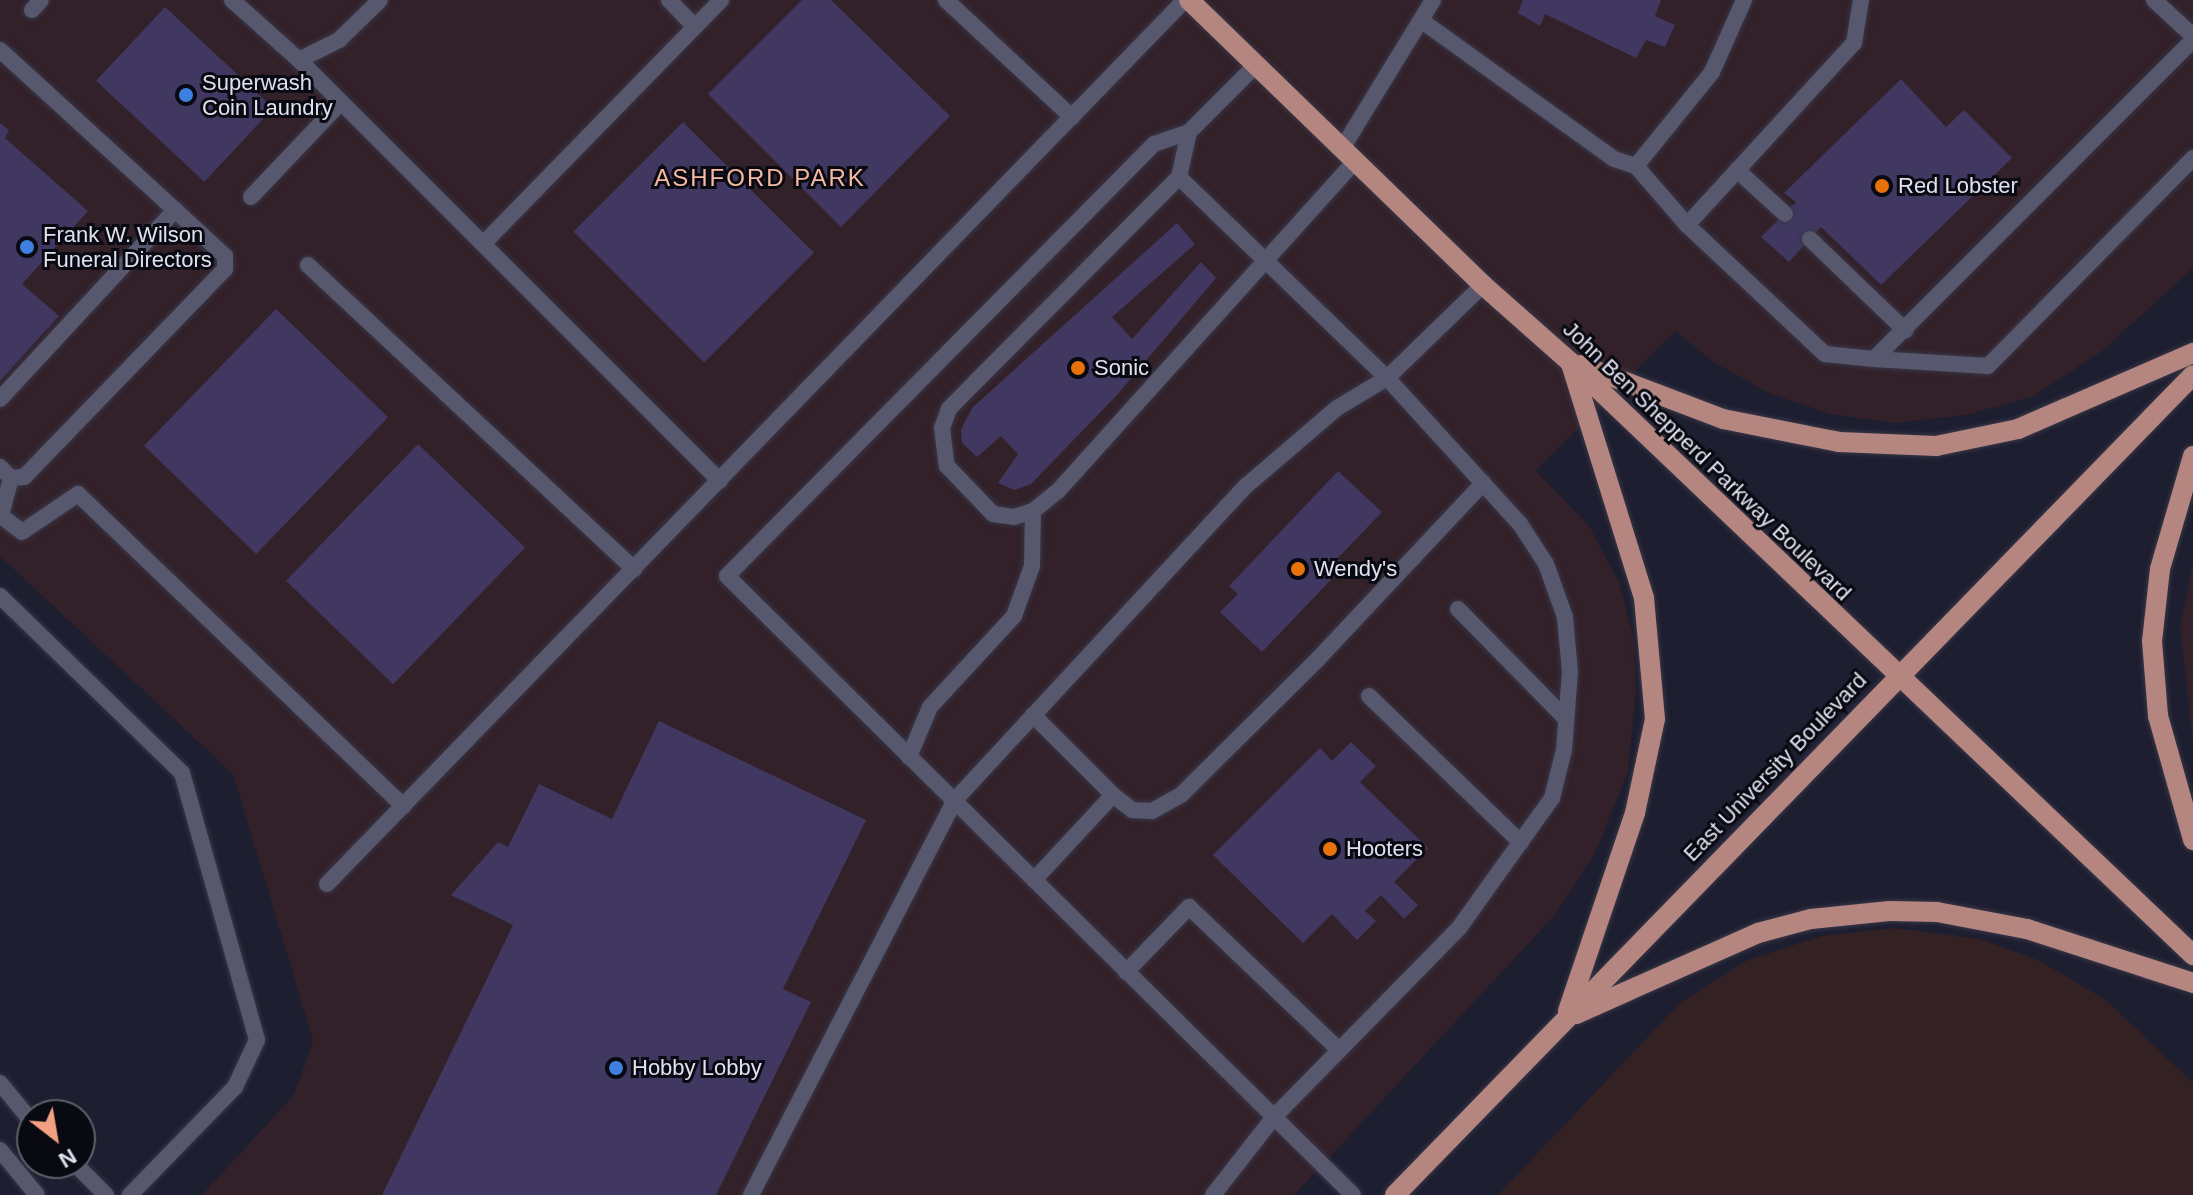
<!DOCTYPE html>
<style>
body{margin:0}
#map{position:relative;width:2193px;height:1195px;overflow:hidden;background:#1e1e31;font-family:Arial,sans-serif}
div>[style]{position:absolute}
.commercial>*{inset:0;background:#332129}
.education>*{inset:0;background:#342124}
.building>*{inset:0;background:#403860;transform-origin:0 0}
.roads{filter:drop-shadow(0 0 2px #383747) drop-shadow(0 0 2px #383747)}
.service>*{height:16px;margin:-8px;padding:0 8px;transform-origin:8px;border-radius:8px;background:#57576e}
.primary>*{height:20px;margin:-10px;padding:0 10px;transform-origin:10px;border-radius:10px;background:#b58680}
.dots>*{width:22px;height:22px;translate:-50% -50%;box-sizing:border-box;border:4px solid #090911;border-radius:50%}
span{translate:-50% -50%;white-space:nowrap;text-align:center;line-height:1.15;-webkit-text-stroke:6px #090911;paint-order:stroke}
.poi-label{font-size:22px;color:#e0e1ee}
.left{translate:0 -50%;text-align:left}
.street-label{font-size:22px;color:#e0e1ee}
.neighbourhood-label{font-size:24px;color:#f6b8a0;letter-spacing:2px}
.north{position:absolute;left:16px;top:1099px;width:80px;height:80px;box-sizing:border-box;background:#090911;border:2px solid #5f5f69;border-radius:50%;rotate:149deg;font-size:22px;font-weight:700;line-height:32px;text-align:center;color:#e0e1ee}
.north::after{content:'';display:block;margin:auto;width:28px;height:36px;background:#f2a081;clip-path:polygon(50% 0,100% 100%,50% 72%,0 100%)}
</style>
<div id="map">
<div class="commercial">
<i style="clip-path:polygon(0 0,2193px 0,2193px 268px,2102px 351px,2032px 397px,1965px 415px,1894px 423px,1831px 414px,1769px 393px,1715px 363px,1675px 331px,1536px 471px,1589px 526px,1619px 582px,1634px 639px,1636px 690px,1628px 771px,1595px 853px,1554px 916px,1294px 1195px,202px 1195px,294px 1095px,313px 1040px,233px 774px,0 556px)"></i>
<i style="clip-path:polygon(2193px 564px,2193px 741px,2180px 627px)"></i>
</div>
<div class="education">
<i style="clip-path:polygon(1894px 928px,1979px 939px,2038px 960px,2106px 1000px,2193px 1083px,2193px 1195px,1498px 1195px,1680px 1003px,1746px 961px,1822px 936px)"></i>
</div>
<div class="building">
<i style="clip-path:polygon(802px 0,831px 0,950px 116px,841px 227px,708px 94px)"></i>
<i style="clip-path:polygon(1523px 0,1661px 0,1655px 16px,1675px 25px,1665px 47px,1646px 40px,1636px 58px,1545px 14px,1540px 26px,1518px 13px)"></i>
<i style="left:165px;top:7px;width:148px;height:101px;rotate:43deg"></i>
<i style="clip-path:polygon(1901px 79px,1946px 127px,1964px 110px,2012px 158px,1881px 285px,1821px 227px,1789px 262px,1761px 237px,1796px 202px,1784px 193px)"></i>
<i style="left:683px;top:122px;width:185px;height:155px;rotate:45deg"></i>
<i style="clip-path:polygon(0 123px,9px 130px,5px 138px,88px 211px,22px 284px,59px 316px,0 381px)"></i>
<i style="clip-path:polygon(1177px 223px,1195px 244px,1112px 317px,1132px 339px,1201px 262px,1216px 278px,1116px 396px,1031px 484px,1014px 490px,998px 483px,1018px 454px,1001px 436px,977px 457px,962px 443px,961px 430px,972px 408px)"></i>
<i style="left:276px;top:309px;width:156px;height:190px;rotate:44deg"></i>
<i style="left:418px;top:444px;width:149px;height:190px;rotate:44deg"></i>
<i style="clip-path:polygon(1338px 471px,1382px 512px,1338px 558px,1345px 565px,1262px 652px,1220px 612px,1238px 594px,1229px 586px)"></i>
<i style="clip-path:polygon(659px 721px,866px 820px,783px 989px,811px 1002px,716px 1195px,382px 1195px,513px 925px,451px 895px,498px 842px,508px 847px,539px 784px,612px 819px)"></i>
<i style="clip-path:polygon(1351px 742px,1376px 766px,1360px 782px,1428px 848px,1394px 882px,1418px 905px,1404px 919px,1381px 895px,1365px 911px,1376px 921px,1357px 940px,1332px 914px,1303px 943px,1213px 855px,1320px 748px,1332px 761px)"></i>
</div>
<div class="roads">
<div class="service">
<i style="left:232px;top:0;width:90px;rotate:41.8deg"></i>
<i style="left:299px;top:60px;width:45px;rotate:-26.6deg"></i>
<i style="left:339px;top:40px;width:57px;rotate:-44.3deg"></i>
<i style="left:669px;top:0;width:37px;rotate:46deg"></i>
<i style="left:946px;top:0;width:172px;rotate:42.9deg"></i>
<i style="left:2154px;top:0;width:53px;rotate:42.7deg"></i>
<i style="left:32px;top:10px;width:13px;rotate:-48deg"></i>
<i style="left:1422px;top:21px;width:236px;rotate:35.7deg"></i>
<i style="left:1614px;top:159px;width:23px;rotate:18deg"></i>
<i style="left:1636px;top:166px;width:121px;rotate:-51deg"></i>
<i style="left:1712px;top:72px;width:79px;rotate:-66deg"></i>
<i style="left:0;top:50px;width:237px;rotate:42.4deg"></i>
<i style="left:299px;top:60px;width:595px;rotate:45deg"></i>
<i style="left:1254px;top:67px;width:92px;rotate:135deg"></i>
<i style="left:1189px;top:132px;width:37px;rotate:161deg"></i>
<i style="left:1154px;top:144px;width:607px;rotate:134.67deg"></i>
<i style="left:727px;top:576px;width:880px;rotate:44.68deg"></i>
<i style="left:1189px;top:132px;width:46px;rotate:102.5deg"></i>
<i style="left:1179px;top:177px;width:327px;rotate:134.8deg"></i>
<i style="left:949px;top:409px;width:20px;rotate:110deg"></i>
<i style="left:942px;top:428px;width:38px;rotate:83deg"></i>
<i style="left:947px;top:466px;width:66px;rotate:46.2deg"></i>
<i style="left:993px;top:514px;width:21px;rotate:8deg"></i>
<i style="left:1014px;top:517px;width:20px;rotate:-18deg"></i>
<i style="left:1033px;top:511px;width:32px;rotate:-39deg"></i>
<i style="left:1058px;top:491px;width:445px;rotate:-48deg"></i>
<i style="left:1343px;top:147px;width:172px;rotate:-58.5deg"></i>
<i style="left:1636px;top:166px;width:78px;rotate:49.2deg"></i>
<i style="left:1687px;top:225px;width:189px;rotate:43.1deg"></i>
<i style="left:1825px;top:354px;width:49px;rotate:5.8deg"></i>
<i style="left:1874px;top:359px;width:451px;rotate:-45deg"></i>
<i style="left:1737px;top:170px;width:65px;rotate:42.5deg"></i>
<i style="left:251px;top:197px;width:131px;rotate:-46.5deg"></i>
<i style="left:1687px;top:225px;width:247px;rotate:-47.5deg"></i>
<i style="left:1854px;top:43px;width:44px;rotate:-80.8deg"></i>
<i style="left:1810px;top:239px;width:132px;rotate:43.8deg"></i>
<i style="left:483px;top:244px;width:341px;rotate:-45.7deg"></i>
<i style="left:308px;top:265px;width:446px;rotate:43deg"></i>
<i style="left:1874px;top:359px;width:114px;rotate:3.5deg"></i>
<i style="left:1988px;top:366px;width:292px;rotate:-45.4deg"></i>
<i style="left:0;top:399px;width:258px;rotate:-47.2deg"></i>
<i style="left:175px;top:210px;width:68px;rotate:42.6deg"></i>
<i style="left:225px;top:256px;width:13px;rotate:90deg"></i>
<i style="left:225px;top:269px;width:289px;rotate:134deg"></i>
<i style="left:24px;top:477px;width:13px;rotate:176deg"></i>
<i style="left:11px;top:478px;width:16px;rotate:-135deg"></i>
<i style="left:11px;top:478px;width:39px;rotate:105deg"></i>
<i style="left:1px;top:516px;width:26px;rotate:37deg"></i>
<i style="left:22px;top:532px;width:68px;rotate:-34.2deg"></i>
<i style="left:78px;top:494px;width:451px;rotate:43.8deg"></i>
<i style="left:0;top:596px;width:254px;rotate:44.2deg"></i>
<i style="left:182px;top:773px;width:277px;rotate:74.3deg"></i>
<i style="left:257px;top:1040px;width:52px;rotate:115.1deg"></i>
<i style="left:235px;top:1087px;width:151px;rotate:134.2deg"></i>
<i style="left:1458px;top:609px;width:154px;rotate:45.5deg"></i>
<i style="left:1369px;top:696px;width:211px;rotate:44deg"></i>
<i style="left:1033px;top:715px;width:113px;rotate:45deg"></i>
<i style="left:1113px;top:795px;width:24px;rotate:38deg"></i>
<i style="left:1132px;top:810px;width:20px;rotate:3deg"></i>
<i style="left:1152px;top:811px;width:33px;rotate:-29deg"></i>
<i style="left:1181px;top:795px;width:192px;rotate:-44.8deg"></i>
<i style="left:1317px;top:660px;width:243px;rotate:-46.8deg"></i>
<i style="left:909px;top:757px;width:54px;rotate:-67.2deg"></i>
<i style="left:930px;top:707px;width:124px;rotate:-47.3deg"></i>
<i style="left:1014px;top:616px;width:53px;rotate:-70.2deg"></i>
<i style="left:1032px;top:566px;width:55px;rotate:-89deg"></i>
<i style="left:1034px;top:880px;width:116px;rotate:-47.1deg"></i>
<i style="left:327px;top:884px;width:1232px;rotate:-45.86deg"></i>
<i style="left:1126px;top:972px;width:91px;rotate:-45.9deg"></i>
<i style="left:1189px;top:907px;width:207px;rotate:43.6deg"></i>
<i style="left:0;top:1083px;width:50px;rotate:50.6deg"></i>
<i style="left:0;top:1150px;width:58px;rotate:50.6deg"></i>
<i style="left:74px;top:1163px;width:45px;rotate:45deg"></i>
<i style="left:751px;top:1195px;width:443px;rotate:-62.7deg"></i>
<i style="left:954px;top:801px;width:430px;rotate:-47.2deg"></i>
<i style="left:1246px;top:486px;width:120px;rotate:-40.6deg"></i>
<i style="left:1337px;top:408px;width:58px;rotate:-31deg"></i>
<i style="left:1387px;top:378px;width:289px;rotate:-136deg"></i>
<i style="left:1213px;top:1195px;width:99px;rotate:-52deg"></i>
<i style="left:1274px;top:1117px;width:264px;rotate:-45.6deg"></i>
<i style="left:1459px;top:928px;width:160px;rotate:-54.4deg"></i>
<i style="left:1552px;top:798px;width:49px;rotate:-76deg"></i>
<i style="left:1564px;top:750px;width:78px;rotate:-85.6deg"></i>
<i style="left:1570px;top:672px;width:55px;rotate:-95.2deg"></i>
<i style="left:1565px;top:617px;width:56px;rotate:-109.7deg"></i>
<i style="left:1546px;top:564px;width:48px;rotate:-123deg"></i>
<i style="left:1520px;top:524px;width:197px;rotate:-132.3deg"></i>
<i style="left:1387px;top:378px;width:134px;rotate:-44.1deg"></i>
</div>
<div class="primary">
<i style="left:1189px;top:0;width:409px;rotate:44.1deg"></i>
<i style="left:1483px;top:285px;width:115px;rotate:41.5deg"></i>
<i style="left:1569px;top:361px;width:862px;rotate:43.59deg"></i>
<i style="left:1581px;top:365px;width:152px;rotate:20.8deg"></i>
<i style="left:1723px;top:419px;width:118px;rotate:11.2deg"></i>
<i style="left:1839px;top:442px;width:97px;rotate:2.4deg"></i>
<i style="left:1936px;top:446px;width:84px;rotate:-11.7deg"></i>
<i style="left:2018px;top:429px;width:191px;rotate:-23.5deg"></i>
<i style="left:2193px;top:456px;width:118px;rotate:106.3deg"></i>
<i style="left:2160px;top:569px;width:72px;rotate:96.3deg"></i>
<i style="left:2152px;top:641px;width:75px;rotate:85.4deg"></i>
<i style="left:2158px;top:716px;width:129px;rotate:74.2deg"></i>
<i style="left:1568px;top:1011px;width:209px;rotate:-71.3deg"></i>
<i style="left:1635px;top:813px;width:96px;rotate:-78deg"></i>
<i style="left:1655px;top:719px;width:121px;rotate:-95.2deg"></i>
<i style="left:1644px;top:598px;width:245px;rotate:-107.3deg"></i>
<i style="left:1576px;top:1014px;width:199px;rotate:-24deg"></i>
<i style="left:1758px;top:933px;width:55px;rotate:-14.8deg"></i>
<i style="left:1811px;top:919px;width:79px;rotate:-5.8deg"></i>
<i style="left:1890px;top:911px;width:47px;rotate:1.2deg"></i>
<i style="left:1937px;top:912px;width:92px;rotate:10.7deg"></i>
<i style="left:2027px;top:929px;width:175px;rotate:18deg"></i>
<i style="left:1395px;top:1195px;width:1144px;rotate:-45.78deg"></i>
</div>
</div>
<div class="dots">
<i style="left:186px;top:95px;background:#3f7fe0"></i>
<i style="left:1882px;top:186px;background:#e8710a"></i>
<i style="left:27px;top:247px;background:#3f7fe0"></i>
<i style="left:1078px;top:368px;background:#e8710a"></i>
<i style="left:1298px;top:569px;background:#e8710a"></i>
<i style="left:1330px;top:849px;background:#e8710a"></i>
<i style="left:616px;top:1068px;background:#3f7fe0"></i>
</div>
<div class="poi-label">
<span class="left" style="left:202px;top:95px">Superwash<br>Coin Laundry</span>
<span class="left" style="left:1898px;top:186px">Red Lobster</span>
<span class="left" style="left:43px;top:247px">Frank W. Wilson<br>Funeral Directors</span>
<span class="left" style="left:1094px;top:368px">Sonic</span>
<span class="left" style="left:1314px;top:569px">Wendy's</span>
<span class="left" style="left:1346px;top:849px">Hooters</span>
<span class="left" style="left:632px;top:1068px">Hobby Lobby</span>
</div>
<div class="street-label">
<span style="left:1707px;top:461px;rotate:44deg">John Ben Shepperd Parkway Boulevard</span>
<span style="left:1775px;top:767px;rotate:-46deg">East University Boulevard</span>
</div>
<div class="neighbourhood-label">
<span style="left:760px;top:178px">ASHFORD PARK</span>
</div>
<div class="north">N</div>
</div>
